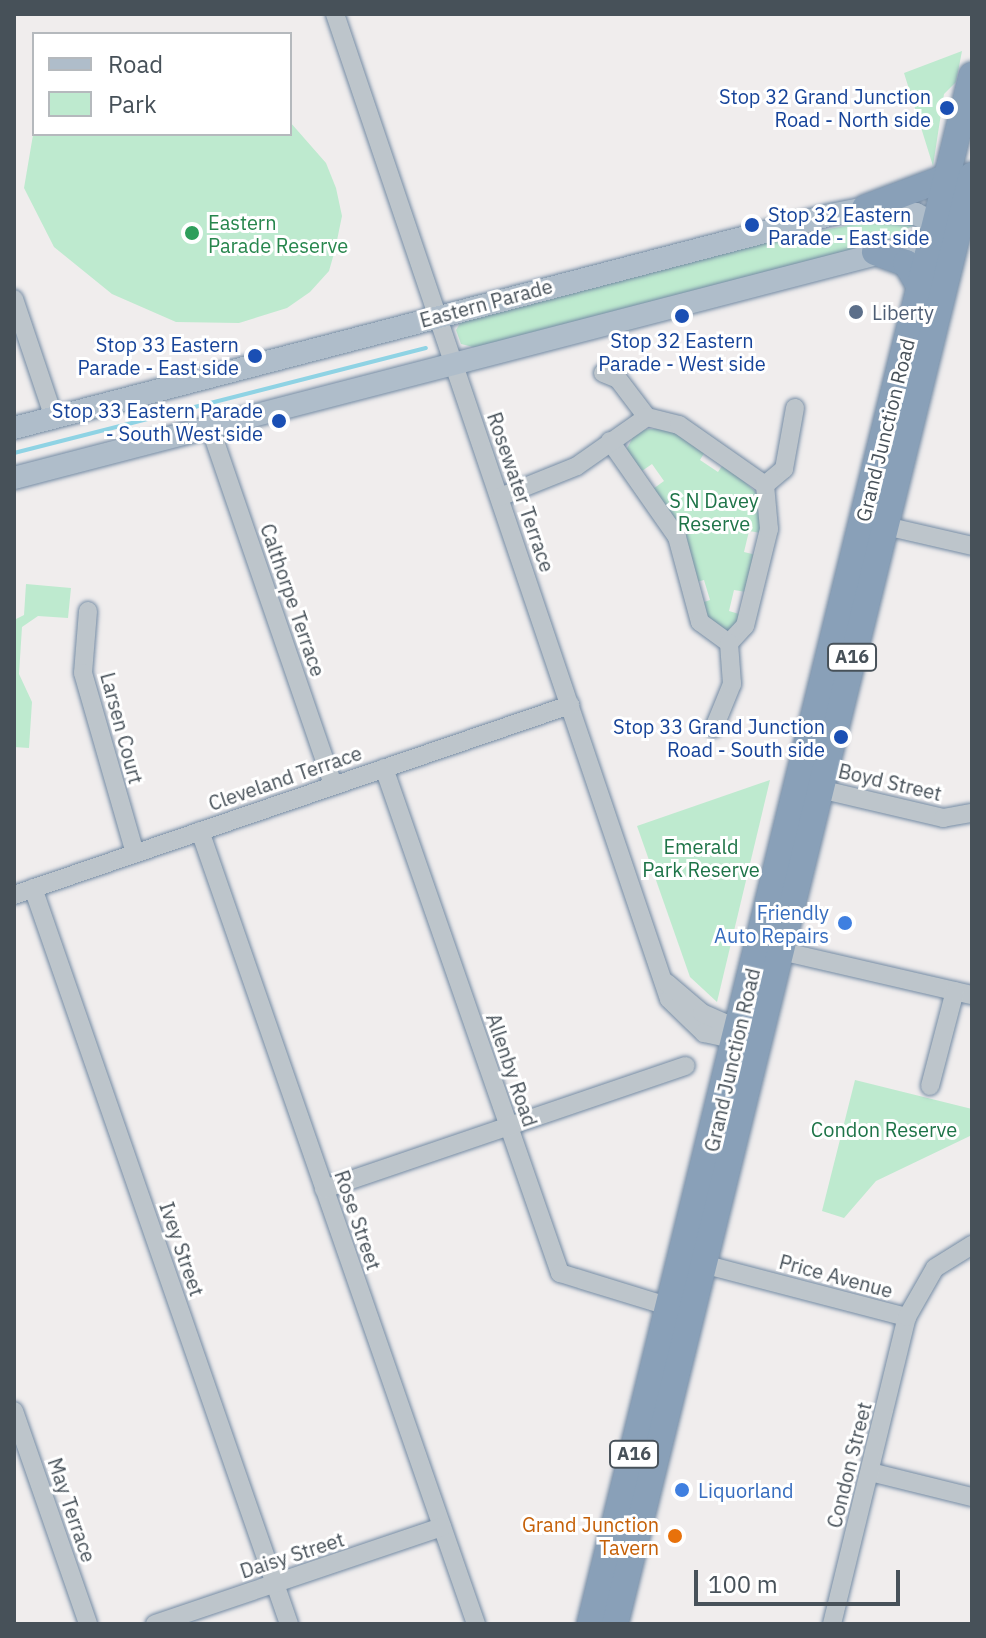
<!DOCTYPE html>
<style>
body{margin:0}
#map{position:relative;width:986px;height:1638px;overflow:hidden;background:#f0eded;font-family:"IBM Plex Sans",sans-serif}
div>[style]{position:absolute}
.green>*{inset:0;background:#beeacf}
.stream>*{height:4px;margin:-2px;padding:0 2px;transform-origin:2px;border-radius:2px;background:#8fd3e4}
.roads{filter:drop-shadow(0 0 2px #748ba4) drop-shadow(0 0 2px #748ba4)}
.minor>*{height:18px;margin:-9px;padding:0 9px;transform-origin:9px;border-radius:9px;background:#bdc5cb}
.major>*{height:22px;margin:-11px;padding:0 11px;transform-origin:11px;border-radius:11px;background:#afbdca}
.highway>*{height:26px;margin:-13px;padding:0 13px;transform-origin:13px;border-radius:13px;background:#89a0b8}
.dots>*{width:22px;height:22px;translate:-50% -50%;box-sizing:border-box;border:4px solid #fff;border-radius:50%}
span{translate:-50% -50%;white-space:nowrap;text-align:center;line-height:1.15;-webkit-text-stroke:6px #fff;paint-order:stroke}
.shield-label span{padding:2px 6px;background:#fff;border:2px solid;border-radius:6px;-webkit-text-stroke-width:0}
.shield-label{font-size:18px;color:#475159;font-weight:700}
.transit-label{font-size:20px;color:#164399}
.right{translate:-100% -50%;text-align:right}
.left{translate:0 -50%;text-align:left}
.leisure-label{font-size:20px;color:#27864d}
.street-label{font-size:20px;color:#475159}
.service-label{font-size:20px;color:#4e5e75}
.park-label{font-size:20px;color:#1e7448}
.shop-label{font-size:20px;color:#366cbe}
.food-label{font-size:20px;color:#c56008}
.frame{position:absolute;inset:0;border:16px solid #475159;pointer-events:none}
.legend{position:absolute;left:32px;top:32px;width:260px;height:104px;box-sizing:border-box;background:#fff;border:2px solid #b5b9bd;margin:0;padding:10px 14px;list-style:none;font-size:24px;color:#475159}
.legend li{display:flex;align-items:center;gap:16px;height:40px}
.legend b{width:40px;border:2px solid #b5b9bd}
.scale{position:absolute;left:694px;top:1570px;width:206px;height:36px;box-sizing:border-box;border:4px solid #475159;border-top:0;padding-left:10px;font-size:24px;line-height:28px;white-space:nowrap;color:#475159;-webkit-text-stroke:6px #fff;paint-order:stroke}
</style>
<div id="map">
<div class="green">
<i style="clip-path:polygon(962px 51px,956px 82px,944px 94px,933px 166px,904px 73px)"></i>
<i style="clip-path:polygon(290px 122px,326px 163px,336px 188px,342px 216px,335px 250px,329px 271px,310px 292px,287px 308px,239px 323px,176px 322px,112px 294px,54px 247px,24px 188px,34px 129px,290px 134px)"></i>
<i style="clip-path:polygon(886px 218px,914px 225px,888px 240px,477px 348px,461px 344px,456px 330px,462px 320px,762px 242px)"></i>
<i style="clip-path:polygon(668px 428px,706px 450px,700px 460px,718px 472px,724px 463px,759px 495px,761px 533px,749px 531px,744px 552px,756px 555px,746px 592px,734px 590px,729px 611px,739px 614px,736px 630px,720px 634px,698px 604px,710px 600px,704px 580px,693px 583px,653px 489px,664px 481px,652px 464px,642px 471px,626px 450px,637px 430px)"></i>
<i style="clip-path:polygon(26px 584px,71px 588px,68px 618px,38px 616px,22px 627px,19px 674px,32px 702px,29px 748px,14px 747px,14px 620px,24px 615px)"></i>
<i style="clip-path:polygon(770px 780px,717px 1002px,690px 977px,637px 826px)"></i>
<i style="clip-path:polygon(855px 1080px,972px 1109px,972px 1135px,876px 1181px,844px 1218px,822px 1211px)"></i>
</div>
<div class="stream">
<i style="left:14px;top:453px;width:425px;rotate:-14.3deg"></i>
</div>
<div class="roads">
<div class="minor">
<i style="left:335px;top:14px;width:1040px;rotate:71.27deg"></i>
<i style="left:669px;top:999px;width:49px;rotate:44.2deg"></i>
<i style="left:704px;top:1033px;width:43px;rotate:12.1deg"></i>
<i style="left:14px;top:299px;width:126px;rotate:71.4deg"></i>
<i style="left:603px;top:373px;width:16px;rotate:22deg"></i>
<i style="left:618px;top:379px;width:48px;rotate:52.7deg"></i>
<i style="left:211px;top:430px;width:375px;rotate:71deg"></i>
<i style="left:610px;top:441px;width:117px;rotate:55.1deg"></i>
<i style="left:677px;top:537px;width:88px;rotate:74.9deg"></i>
<i style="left:700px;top:622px;width:36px;rotate:36deg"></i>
<i style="left:500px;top:497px;width:83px;rotate:-21.9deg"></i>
<i style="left:577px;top:466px;width:85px;rotate:-35deg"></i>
<i style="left:647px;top:417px;width:33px;rotate:14deg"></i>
<i style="left:679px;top:425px;width:105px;rotate:34.9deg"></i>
<i style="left:877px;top:524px;width:98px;rotate:13deg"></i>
<i style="left:88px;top:611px;width:62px;rotate:94.6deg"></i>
<i style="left:83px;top:673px;width:187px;rotate:73.9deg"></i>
<i style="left:729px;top:643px;width:23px;rotate:-47deg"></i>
<i style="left:745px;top:626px;width:100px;rotate:-76.1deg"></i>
<i style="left:769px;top:529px;width:44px;rotate:-95.2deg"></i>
<i style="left:765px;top:485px;width:25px;rotate:-40deg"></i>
<i style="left:784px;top:469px;width:62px;rotate:-79.8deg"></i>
<i style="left:714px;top:728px;width:48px;rotate:-67.8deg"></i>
<i style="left:732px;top:684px;width:41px;rotate:-94.2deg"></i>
<i style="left:384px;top:768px;width:535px;rotate:70.79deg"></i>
<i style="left:560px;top:1273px;width:119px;rotate:17.1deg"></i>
<i style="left:811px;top:787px;width:136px;rotate:13.2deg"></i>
<i style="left:943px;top:818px;width:29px;rotate:-10deg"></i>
<i style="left:200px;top:831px;width:840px;rotate:70.81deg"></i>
<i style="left:33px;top:888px;width:779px;rotate:70.82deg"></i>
<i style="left:14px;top:895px;width:588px;rotate:-18.87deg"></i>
<i style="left:781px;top:951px;width:196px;rotate:13deg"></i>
<i style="left:667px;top:983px;width:46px;rotate:40.6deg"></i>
<i style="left:702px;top:1013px;width:47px;rotate:23.8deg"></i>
<i style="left:930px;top:1086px;width:98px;rotate:-75.3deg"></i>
<i style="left:324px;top:1189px;width:382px;rotate:-18.8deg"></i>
<i style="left:703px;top:1264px;width:211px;rotate:14.6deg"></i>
<i style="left:14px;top:1411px;width:225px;rotate:70.8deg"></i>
<i style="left:870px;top:1472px;width:105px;rotate:13.8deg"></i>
<i style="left:155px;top:1624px;width:303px;rotate:-18.7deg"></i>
<i style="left:832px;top:1624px;width:316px;rotate:-76.3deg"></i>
<i style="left:907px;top:1317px;width:56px;rotate:-60.3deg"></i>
<i style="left:935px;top:1268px;width:44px;rotate:-31.9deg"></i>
</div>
<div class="major">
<i style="left:14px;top:428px;width:843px;rotate:-14.63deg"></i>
<i style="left:830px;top:215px;width:36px;rotate:-11deg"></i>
<i style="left:865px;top:208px;width:51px;rotate:6.7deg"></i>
<i style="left:916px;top:214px;width:36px;rotate:27deg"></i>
<i style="left:14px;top:478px;width:947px;rotate:-14.55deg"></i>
</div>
<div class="highway">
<i style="left:865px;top:208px;width:88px;rotate:-20.7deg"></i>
<i style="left:875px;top:252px;width:33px;rotate:20deg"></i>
<i style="left:906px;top:263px;width:28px;rotate:60deg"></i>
<i style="left:590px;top:1624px;width:1595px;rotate:-76.15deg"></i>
<i style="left:615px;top:1624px;width:1492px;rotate:-76.16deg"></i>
</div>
</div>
<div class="dots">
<i style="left:947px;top:108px;background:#1a4fb4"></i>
<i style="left:752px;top:225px;background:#1a4fb4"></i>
<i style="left:192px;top:233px;background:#2e9e5b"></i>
<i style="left:856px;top:312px;background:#5c6f8a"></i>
<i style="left:682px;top:316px;background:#1a4fb4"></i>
<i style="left:255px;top:356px;background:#1a4fb4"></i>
<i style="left:279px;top:421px;background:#1a4fb4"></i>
<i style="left:841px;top:737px;background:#1a4fb4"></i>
<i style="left:845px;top:923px;background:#3f7fe0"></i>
<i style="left:682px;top:1490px;background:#3f7fe0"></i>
<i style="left:675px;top:1536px;background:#e8710a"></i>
</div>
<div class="shield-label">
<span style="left:852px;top:657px">A16</span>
<span style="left:634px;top:1454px">A16</span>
</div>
<div class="transit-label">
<span class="right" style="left:931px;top:108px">Stop 32 Grand Junction<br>Road - North side</span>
<span class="left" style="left:768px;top:226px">Stop 32 Eastern<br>Parade - East side</span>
<span style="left:682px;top:352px">Stop 32 Eastern<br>Parade - West side</span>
<span class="right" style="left:239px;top:356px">Stop 33 Eastern<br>Parade - East side</span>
<span class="right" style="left:263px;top:422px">Stop 33 Eastern Parade<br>- South West side</span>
<span class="right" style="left:825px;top:738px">Stop 33 Grand Junction<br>Road - South side</span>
</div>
<div class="leisure-label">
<span class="left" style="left:208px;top:234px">Eastern<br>Parade Reserve</span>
</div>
<div class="street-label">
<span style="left:486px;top:303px;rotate:-15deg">Eastern Parade</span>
<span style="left:885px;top:430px;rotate:-76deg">Grand Junction Road</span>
<span style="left:521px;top:492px;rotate:71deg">Rosewater Terrace</span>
<span style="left:293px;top:600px;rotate:71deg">Calthorpe Terrace</span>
<span style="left:122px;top:728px;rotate:75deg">Larsen Court</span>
<span style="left:285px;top:778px;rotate:-19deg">Cleveland Terrace</span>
<span style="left:890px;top:782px;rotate:13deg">Boyd Street</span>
<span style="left:732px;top:1060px;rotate:-77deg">Grand Junction Road</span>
<span style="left:512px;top:1070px;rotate:71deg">Allenby Road</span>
<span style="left:358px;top:1220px;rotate:71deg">Rose Street</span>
<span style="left:182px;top:1249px;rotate:71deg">Ivey Street</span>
<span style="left:836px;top:1276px;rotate:15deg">Price Avenue</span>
<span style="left:849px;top:1465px;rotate:-76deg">Condon Street</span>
<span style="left:72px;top:1510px;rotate:71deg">May Terrace</span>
<span style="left:292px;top:1555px;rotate:-18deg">Daisy Street</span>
</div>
<div class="service-label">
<span class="left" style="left:872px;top:312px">Liberty</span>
</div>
<div class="park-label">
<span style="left:714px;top:512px">S N Davey<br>Reserve</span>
<span style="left:701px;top:858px">Emerald<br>Park Reserve</span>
<span style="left:884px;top:1129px">Condon Reserve</span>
</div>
<div class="shop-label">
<span class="right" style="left:829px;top:924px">Friendly<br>Auto Repairs</span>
<span class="left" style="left:698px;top:1490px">Liquorland</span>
</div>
<div class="food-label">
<span class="right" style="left:659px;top:1536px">Grand Junction<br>Tavern</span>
</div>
<div class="frame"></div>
<ul class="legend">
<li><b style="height:10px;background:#afbdca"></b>Road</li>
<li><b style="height:22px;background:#beeacf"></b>Park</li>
</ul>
<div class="scale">100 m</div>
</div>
